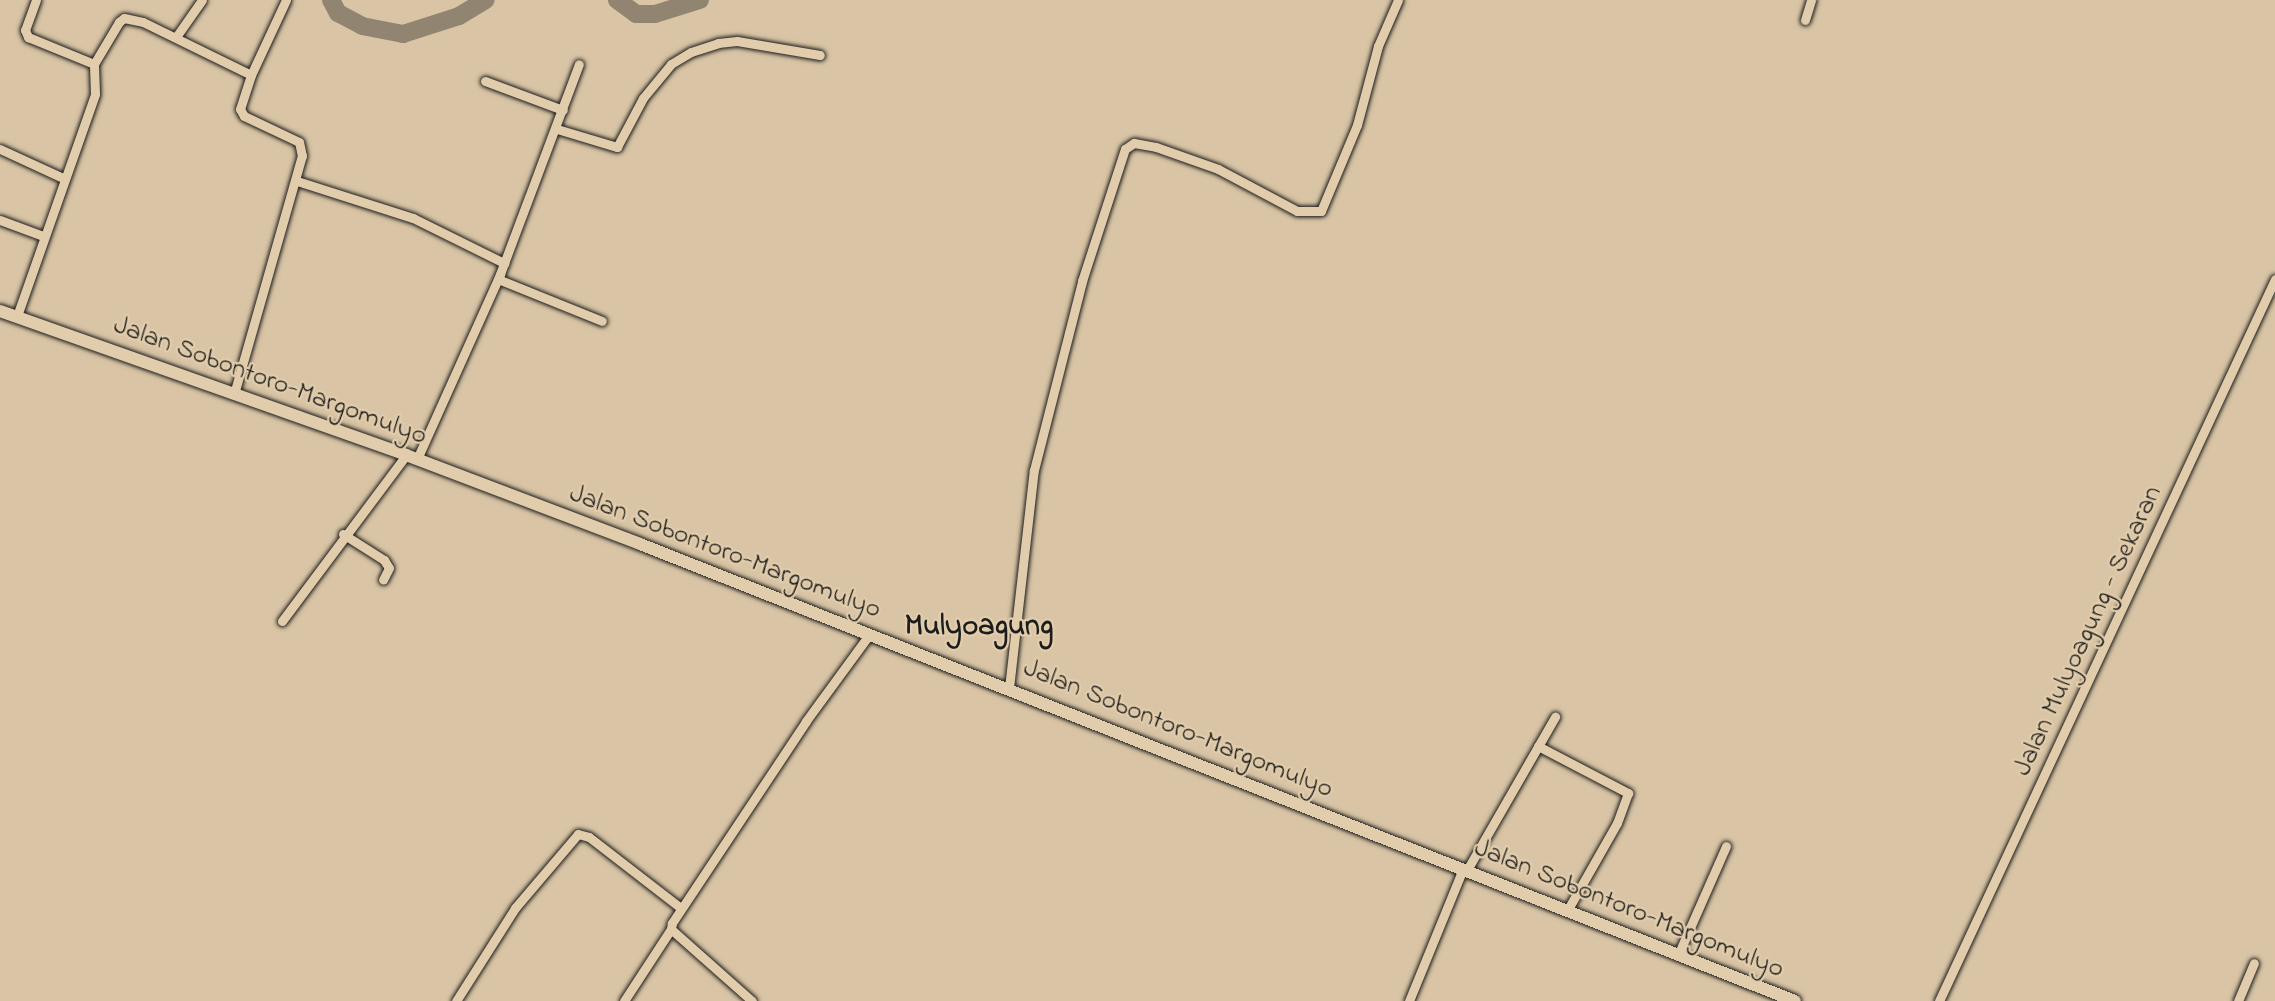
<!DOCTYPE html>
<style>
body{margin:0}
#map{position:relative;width:2275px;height:1001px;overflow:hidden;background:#d9c5a5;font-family:"Indie Flower",sans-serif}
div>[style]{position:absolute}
.river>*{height:18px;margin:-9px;padding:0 9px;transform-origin:9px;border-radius:9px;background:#918471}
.roads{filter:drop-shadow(0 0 2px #1c1c1c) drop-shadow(0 0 2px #1c1c1c)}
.minor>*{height:9px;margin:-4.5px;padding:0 4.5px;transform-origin:4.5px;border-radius:4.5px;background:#e1ccab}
.tertiary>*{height:12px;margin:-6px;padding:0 6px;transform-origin:6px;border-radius:6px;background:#e1ccab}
span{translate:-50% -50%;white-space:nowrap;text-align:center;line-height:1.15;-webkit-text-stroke:4.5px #e1ccab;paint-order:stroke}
.street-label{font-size:27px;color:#1c1c1c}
.quarter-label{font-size:30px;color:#1c1c1c;font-weight:700}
</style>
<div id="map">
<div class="river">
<i style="left:331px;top:0;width:15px;rotate:62deg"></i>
<i style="left:338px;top:13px;width:27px;rotate:28deg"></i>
<i style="left:362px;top:26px;width:42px;rotate:11deg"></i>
<i style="left:403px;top:34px;width:59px;rotate:-17.8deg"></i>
<i style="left:459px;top:16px;width:31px;rotate:-31deg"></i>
<i style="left:617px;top:0;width:24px;rotate:36deg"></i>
<i style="left:636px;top:14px;width:19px"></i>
<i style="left:655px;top:14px;width:47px;rotate:-17.3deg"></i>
</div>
<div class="roads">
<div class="minor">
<i style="left:36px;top:0;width:32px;rotate:110deg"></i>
<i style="left:25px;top:30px;width:8px;rotate:67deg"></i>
<i style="left:28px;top:37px;width:71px;rotate:22.2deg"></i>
<i style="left:1805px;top:20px;width:21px;rotate:-73deg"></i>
<i style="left:176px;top:37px;width:45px;rotate:-54.9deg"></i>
<i style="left:485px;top:81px;width:83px;rotate:20.4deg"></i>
<i style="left:557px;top:129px;width:63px;rotate:16.7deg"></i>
<i style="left:617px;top:147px;width:55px;rotate:-62deg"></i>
<i style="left:643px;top:98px;width:44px;rotate:-50.5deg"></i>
<i style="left:671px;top:64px;width:23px;rotate:-31deg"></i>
<i style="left:691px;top:52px;width:28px;rotate:-18deg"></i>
<i style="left:718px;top:43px;width:19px;rotate:-6deg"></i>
<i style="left:737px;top:41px;width:84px;rotate:9.6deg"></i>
<i style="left:0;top:149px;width:69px;rotate:24.7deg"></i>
<i style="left:297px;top:181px;width:122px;rotate:17.7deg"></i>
<i style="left:413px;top:218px;width:102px;rotate:26.3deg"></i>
<i style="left:0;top:220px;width:46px;rotate:20.4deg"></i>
<i style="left:498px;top:279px;width:112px;rotate:22deg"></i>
<i style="left:17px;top:316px;width:235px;rotate:-70.6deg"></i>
<i style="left:95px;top:94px;width:30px;rotate:-92deg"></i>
<i style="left:94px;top:64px;width:49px;rotate:-59.2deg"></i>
<i style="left:119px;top:22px;width:6px;rotate:-39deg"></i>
<i style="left:124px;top:18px;width:19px;rotate:12deg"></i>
<i style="left:143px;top:22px;width:120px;rotate:26.1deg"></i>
<i style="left:234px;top:394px;width:248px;rotate:-74.1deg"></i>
<i style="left:302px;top:156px;width:14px;rotate:-102deg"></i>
<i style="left:299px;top:142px;width:61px;rotate:-154.7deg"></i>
<i style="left:244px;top:116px;width:8px;rotate:-120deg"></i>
<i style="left:240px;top:109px;width:36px;rotate:-72deg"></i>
<i style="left:251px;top:75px;width:83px;rotate:-65deg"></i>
<i style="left:417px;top:459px;width:203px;rotate:-65.8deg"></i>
<i style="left:500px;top:274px;width:224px;rotate:-69.4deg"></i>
<i style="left:343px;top:534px;width:49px;rotate:32.4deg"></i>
<i style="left:384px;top:560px;width:9px;rotate:58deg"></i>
<i style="left:389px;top:568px;width:13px;rotate:117deg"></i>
<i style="left:282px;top:621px;width:207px;rotate:-53.2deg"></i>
<i style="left:1009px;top:688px;width:219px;rotate:-83.5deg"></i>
<i style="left:1034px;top:470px;width:195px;rotate:-75.7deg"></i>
<i style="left:1082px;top:281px;width:139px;rotate:-72deg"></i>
<i style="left:1125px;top:149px;width:11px;rotate:-34deg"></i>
<i style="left:1134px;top:143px;width:22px;rotate:10deg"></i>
<i style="left:1156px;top:147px;width:66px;rotate:19.5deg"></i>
<i style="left:1218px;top:169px;width:89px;rotate:28deg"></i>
<i style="left:1297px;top:211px;width:24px"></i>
<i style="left:1321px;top:211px;width:93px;rotate:-67.3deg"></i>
<i style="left:1357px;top:125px;width:82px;rotate:-75.1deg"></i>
<i style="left:1378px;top:46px;width:50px;rotate:-66.5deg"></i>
<i style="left:1538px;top:746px;width:102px;rotate:27.6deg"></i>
<i style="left:1628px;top:793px;width:32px;rotate:110deg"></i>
<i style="left:1617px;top:823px;width:101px;rotate:119.6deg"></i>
<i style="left:1467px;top:870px;width:177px;rotate:-60.1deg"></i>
<i style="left:1678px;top:955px;width:119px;rotate:-66.2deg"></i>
<i style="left:456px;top:1001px;width:110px;rotate:-57.6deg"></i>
<i style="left:515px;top:908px;width:97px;rotate:-49.6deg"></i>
<i style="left:578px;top:834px;width:11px;rotate:15deg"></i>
<i style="left:589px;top:837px;width:116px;rotate:37.7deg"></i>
<i style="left:624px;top:1001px;width:86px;rotate:-56.9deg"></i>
<i style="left:752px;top:1001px;width:108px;rotate:-138.4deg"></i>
<i style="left:671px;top:929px;width:6px;rotate:-81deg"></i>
<i style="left:672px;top:923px;width:242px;rotate:-56.4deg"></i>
<i style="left:806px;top:721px;width:107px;rotate:-53.8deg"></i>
<i style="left:1409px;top:1001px;width:143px;rotate:-67.8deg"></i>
<i style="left:1939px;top:1001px;width:796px;rotate:-65.04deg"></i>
<i style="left:2238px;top:1001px;width:41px;rotate:-67.2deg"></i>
</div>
<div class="tertiary">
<i style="left:0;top:311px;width:431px;rotate:19.5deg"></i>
<i style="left:406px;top:455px;width:250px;rotate:20.8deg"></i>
<i style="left:640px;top:544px;width:1242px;rotate:21.59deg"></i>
</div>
</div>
<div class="street-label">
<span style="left:270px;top:381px;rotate:20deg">Jalan Sobontoro-Margomulyo</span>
<span style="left:725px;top:552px;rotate:21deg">Jalan Sobontoro-Margomulyo</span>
<span style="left:2088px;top:631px;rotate:-65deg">Jalan Mulyoagung - Sekaran</span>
<span style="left:1178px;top:729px;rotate:22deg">Jalan Sobontoro-Margomulyo</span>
<span style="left:1629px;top:909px;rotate:22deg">Jalan Sobontoro-Margomulyo</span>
</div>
<div class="quarter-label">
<span style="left:979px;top:627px">Mulyoagung</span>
</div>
</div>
